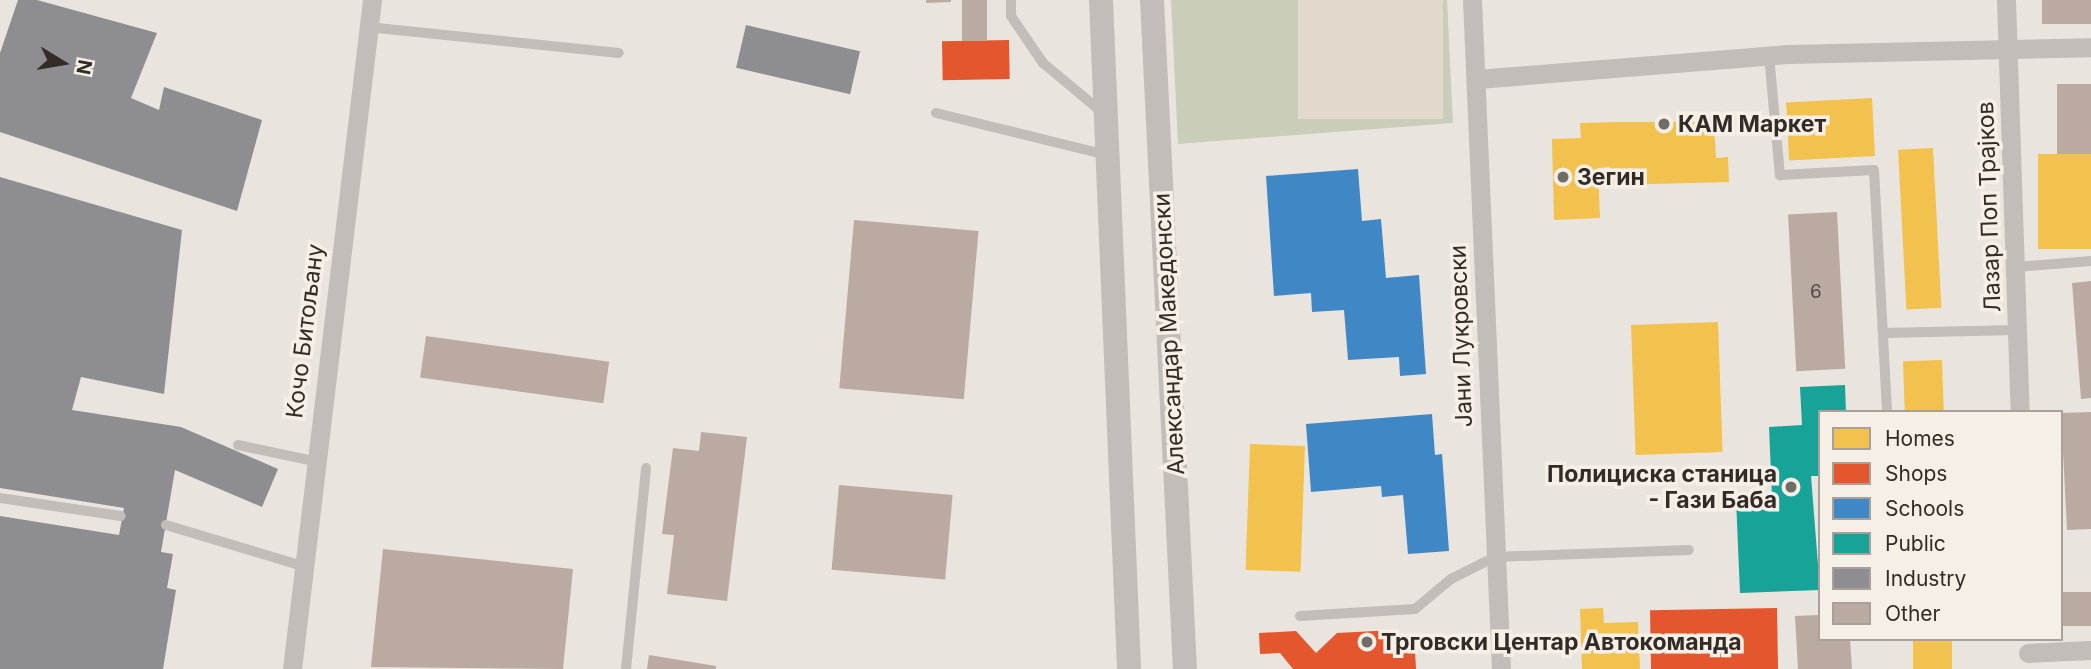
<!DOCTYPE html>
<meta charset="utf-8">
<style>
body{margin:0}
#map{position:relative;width:2091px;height:669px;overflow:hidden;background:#eae4de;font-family:Inter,sans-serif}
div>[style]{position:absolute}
.green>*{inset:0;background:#cacdba}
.plaza>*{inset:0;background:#e3d8cc;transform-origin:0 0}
.homes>*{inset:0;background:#f2c14e;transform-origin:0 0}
.shops>*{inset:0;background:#e4572e;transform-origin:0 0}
.schools>*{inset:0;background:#3f88c5}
.public>*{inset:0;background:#17a398}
.industry>*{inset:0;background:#8d8d92;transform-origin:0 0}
.building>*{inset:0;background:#bbaaa2;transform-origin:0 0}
.service>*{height:10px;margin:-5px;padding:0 5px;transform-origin:5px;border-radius:5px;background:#c2bdb8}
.minor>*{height:19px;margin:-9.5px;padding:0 9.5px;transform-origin:9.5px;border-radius:9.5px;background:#c2bdb8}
.tertiary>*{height:24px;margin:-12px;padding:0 12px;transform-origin:12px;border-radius:12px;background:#c2bdb8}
.dots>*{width:19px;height:19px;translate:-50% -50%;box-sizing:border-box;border:4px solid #f6efe6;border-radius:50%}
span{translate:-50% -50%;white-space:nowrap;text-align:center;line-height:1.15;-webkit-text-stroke:7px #f6efe6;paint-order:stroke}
.number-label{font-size:19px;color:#544b46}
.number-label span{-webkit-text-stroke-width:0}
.poi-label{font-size:23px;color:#322b27;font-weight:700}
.left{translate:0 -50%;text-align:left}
.right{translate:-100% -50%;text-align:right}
.street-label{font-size:23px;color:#322b27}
.legend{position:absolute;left:1818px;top:410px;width:245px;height:231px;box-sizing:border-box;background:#f6efe6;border:2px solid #a8a19a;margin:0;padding:9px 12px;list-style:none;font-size:21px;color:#322b27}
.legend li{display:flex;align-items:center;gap:14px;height:35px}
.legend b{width:35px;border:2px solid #a8a19a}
.north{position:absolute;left:28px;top:28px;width:70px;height:70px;-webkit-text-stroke:5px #f6efe6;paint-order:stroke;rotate:101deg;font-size:19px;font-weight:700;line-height:28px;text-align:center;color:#322b27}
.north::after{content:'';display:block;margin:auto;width:24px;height:32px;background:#322b27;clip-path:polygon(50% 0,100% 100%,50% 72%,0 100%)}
</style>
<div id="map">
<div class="green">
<i style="clip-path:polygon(1171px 0,1447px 0,1453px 123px,1178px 144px)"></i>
</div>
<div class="plaza">
<i style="left:1298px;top:0;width:145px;height:119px"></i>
</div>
<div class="homes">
<i style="left:1872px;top:98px;width:58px;height:86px;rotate:87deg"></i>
<i style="clip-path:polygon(1617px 122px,1714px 122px,1716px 158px,1728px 157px,1729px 182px,1611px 185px,1610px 167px,1598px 168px,1600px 218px,1554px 220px,1552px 139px,1581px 138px,1580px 123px)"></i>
<i style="left:1933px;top:148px;width:160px;height:35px;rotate:87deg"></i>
<i style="left:2091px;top:154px;width:95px;height:53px;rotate:90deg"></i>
<i style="left:1718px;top:322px;width:130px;height:87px;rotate:88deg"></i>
<i style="left:1942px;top:360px;width:52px;height:39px;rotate:88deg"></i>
<i style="left:1250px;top:444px;width:55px;height:126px;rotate:2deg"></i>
<i style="clip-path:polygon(1603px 608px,1604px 623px,1638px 622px,1640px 669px,1582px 669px,1580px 609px)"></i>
<i style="left:1913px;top:639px;width:39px;height:30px"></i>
</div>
<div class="shops">
<i style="left:1009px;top:40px;width:39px;height:67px;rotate:89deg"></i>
<i style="left:1777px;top:608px;width:61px;height:127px;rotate:89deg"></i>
<i style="clip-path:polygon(1394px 630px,1415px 651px,1416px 669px,1293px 669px,1280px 653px,1260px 654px,1259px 633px,1296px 631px,1316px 653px,1337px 633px)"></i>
</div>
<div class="schools">
<i style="clip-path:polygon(1358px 169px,1362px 221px,1381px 219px,1386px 278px,1419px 275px,1426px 374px,1400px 376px,1399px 357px,1348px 360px,1344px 310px,1312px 312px,1311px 293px,1274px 296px,1266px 176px)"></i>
<i style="clip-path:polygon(1432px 414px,1435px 455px,1442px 454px,1449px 551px,1408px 554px,1403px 495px,1382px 497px,1381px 486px,1311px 492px,1306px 424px)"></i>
</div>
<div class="public">
<i style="clip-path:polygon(1845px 385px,1846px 412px,1820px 412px,1820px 476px,1811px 476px,1820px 590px,1740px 593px,1736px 499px,1772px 497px,1769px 427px,1802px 425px,1800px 387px)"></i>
</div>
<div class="industry">
<i style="clip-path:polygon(18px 0,37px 0,157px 33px,131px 98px,159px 110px,164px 87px,262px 120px,237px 211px,0 132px,0 53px)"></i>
<i style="left:746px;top:25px;width:117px;height:44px;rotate:13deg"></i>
<i style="clip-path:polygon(0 177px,182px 230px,164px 394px,81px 377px,72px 410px,181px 427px,278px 469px,262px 507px,175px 470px,161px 552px,173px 554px,167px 588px,176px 590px,163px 669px,0 669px,0 516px,119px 535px,124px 508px,0 488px)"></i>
</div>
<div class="building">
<i style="clip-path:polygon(926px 0,951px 0,951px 2px,926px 3px)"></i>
<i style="left:962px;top:0;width:25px;height:41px"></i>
<i style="left:2042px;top:0;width:49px;height:24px"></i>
<i style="left:2091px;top:84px;width:70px;height:34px;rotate:90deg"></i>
<i style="left:1837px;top:212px;width:157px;height:49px;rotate:87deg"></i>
<i style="left:854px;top:220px;width:125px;height:169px;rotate:5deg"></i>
<i style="clip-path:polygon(2091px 281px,2091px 398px,2081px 399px,2072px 283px)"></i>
<i style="left:426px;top:336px;width:185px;height:42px;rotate:8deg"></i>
<i style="clip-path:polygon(2091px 412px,2091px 529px,2067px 530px,2061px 413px)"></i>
<i style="clip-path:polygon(701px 432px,747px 437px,727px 601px,667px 594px,674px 535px,662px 534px,673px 448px,699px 451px)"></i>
<i style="left:839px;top:485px;width:114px;height:85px;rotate:5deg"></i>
<i style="clip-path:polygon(383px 549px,573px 569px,563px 669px,371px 667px)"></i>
<i style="left:2091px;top:592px;width:34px;height:30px;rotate:90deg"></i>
<i style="clip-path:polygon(1820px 615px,1820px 639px,1850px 639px,1852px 669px,1798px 669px,1795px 616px)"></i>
<i style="clip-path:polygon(649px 655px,716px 666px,716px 669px,647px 669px)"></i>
</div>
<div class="service">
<i style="left:1011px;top:1px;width:15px;rotate:90deg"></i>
<i style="left:1011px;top:16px;width:57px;rotate:55.8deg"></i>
<i style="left:1043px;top:63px;width:78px;rotate:39.8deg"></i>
<i style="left:368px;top:27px;width:252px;rotate:5.9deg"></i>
<i style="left:1769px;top:55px;width:121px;rotate:84.8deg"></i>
<i style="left:1780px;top:175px;width:94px;rotate:-3deg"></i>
<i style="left:1874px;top:170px;width:242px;rotate:86.9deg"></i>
<i style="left:936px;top:113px;width:176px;rotate:13.8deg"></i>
<i style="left:2015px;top:267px;width:76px;rotate:-4.5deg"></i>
<i style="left:1884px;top:333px;width:133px;rotate:-1.3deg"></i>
<i style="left:238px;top:445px;width:78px;rotate:11.9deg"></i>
<i style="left:0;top:498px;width:122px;rotate:8.5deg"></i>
<i style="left:166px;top:525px;width:143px;rotate:16.7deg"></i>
<i style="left:1300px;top:616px;width:115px;rotate:-3.5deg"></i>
<i style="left:1415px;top:609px;width:47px;rotate:-39.8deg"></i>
<i style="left:1451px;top:579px;width:49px;rotate:-26.6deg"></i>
<i style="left:1495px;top:557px;width:194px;rotate:-2.1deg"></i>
<i style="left:626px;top:669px;width:202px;rotate:-84.3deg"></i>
</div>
<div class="minor">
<i style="left:1472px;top:0;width:670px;rotate:87.52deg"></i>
<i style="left:2006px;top:0;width:412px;rotate:88.1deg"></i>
<i style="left:1477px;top:79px;width:312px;rotate:-4.6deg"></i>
<i style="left:1788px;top:54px;width:303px;rotate:-1.3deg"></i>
<i style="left:2028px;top:653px;width:63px;rotate:-2.7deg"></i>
<i style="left:292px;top:669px;width:674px;rotate:-83.18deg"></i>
</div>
<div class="tertiary">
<i style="left:1101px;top:0;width:670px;rotate:87.6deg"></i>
<i style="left:1152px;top:0;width:670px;rotate:87.18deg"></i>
</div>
<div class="dots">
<i style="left:1664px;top:124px;background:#726c67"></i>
<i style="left:1563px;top:177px;background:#726c67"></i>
<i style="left:1791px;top:487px;background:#726c67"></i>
<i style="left:1367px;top:642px;background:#726c67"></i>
</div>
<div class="number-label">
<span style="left:1816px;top:292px">6</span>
</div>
<div class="poi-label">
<span class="left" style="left:1678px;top:124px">КАМ Маркет</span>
<span class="left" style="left:1577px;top:177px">Зегин</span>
<span class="right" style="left:1777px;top:487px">Полициска станица<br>- Гази Баба</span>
<span class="left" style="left:1381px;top:642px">Трговски Центар Автокоманда</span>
</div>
<div class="street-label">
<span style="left:1989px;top:207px;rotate:-92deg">Лазар Поп Трајков</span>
<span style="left:305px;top:331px;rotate:-83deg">Кочо Битољану</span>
<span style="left:1169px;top:334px;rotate:-93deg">Александар Македонски</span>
<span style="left:1461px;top:336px;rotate:-92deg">Јани Лукровски</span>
</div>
<ul class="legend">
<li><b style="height:19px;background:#f2c14e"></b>Homes</li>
<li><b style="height:19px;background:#e4572e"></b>Shops</li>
<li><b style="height:19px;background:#3f88c5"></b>Schools</li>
<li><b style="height:19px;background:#17a398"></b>Public</li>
<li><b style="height:19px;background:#8d8d92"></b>Industry</li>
<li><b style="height:19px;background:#bbaaa2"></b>Other</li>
</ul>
<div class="north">N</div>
</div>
